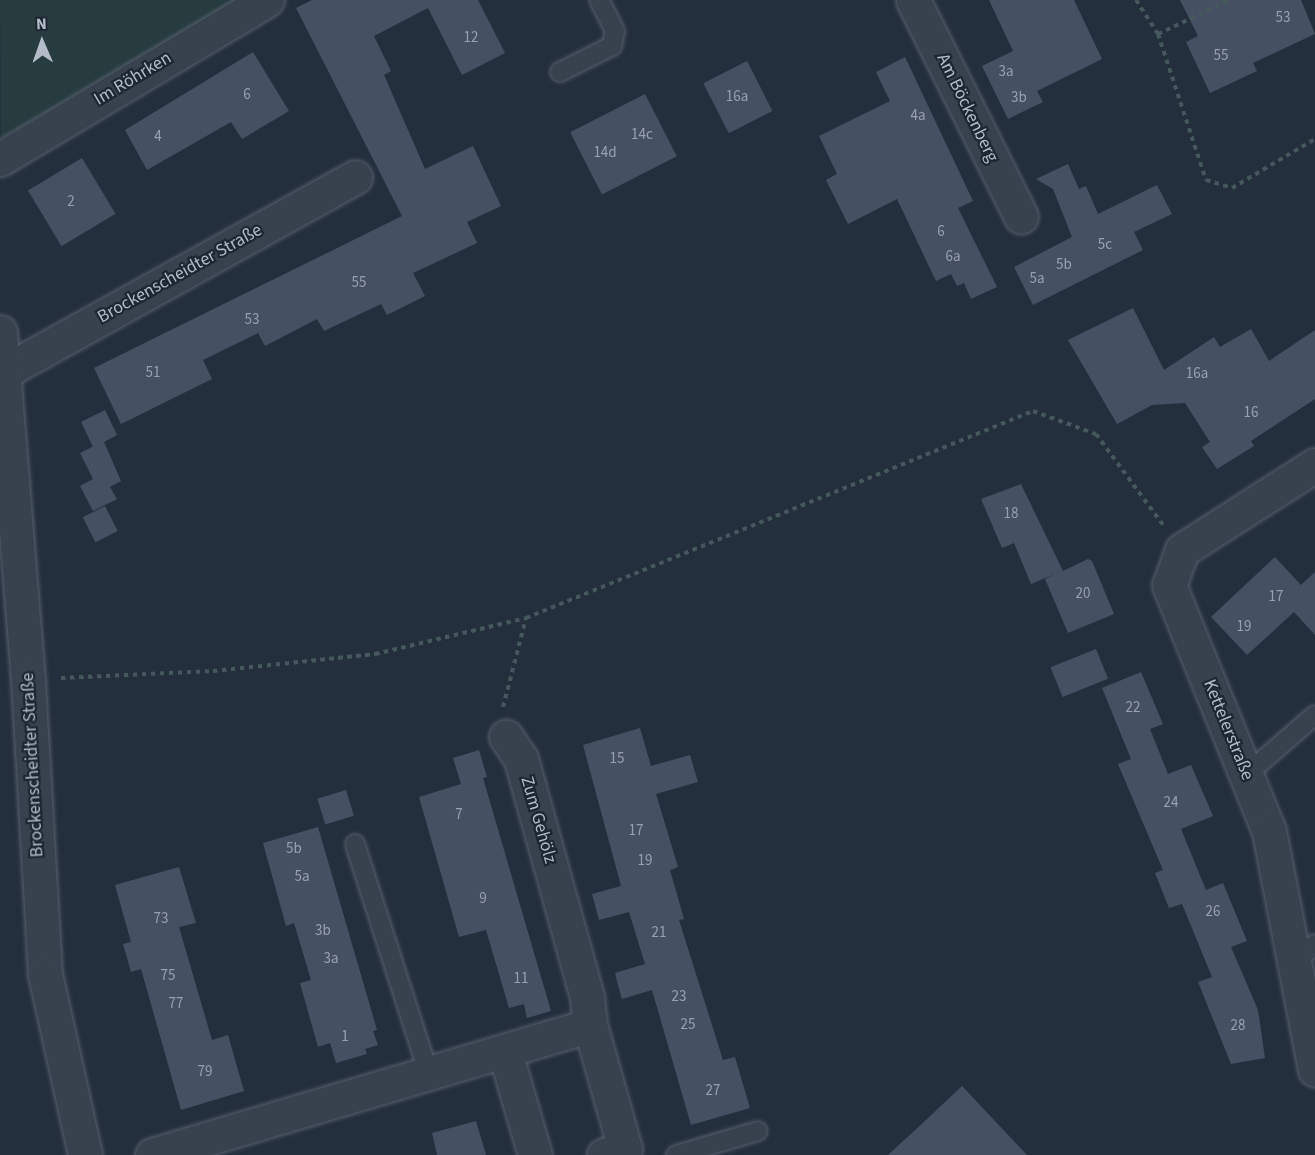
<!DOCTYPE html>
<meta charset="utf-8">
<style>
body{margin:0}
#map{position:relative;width:1315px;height:1155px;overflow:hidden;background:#242f3e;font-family:"Source Sans 3",sans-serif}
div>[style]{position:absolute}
.green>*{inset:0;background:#263c3f}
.building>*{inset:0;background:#455162;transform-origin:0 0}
.path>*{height:4px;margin-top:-2px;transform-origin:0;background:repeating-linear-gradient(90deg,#44595c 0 4.5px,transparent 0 9px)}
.roads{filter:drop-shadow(0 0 2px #565f6c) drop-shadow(0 0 2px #565f6c)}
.service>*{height:18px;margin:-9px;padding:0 9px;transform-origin:9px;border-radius:9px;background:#38414e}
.minor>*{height:33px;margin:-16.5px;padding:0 16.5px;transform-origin:16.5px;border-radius:16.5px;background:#38414e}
.tertiary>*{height:33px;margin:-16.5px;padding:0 16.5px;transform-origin:16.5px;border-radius:16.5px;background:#38414e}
span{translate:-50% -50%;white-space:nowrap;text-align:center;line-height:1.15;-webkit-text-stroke:4.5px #1d2633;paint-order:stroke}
.number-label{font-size:15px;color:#98a1af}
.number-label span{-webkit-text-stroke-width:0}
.street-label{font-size:18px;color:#b4bcc9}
.north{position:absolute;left:12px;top:12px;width:60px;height:60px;-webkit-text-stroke:4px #1d2633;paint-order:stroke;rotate:358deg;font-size:16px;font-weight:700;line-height:24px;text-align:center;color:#b4bcc9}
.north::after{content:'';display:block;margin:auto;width:21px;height:27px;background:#b4bcc9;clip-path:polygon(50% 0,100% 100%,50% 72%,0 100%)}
</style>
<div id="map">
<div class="green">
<i style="clip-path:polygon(0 0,249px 0,1px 138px)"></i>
</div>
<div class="building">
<i style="clip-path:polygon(312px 0,478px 0,505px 53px,462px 75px,428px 8px,374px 36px,391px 71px,384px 75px,425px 169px,473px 146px,501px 206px,467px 222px,477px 243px,413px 273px,425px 296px,387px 315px,381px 304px,324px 331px,317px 319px,265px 346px,258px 333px,203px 360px,212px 379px,121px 424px,94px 368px,402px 216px,296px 8px)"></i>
<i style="clip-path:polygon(989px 0,1074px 0,1102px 59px,1037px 91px,1043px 102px,1008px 119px,982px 66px,1013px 51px)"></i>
<i style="clip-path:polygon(1180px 0,1301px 0,1315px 34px,1253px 63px,1257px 71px,1210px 93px,1186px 42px,1198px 36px)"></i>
<i style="clip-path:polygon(253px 52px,289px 111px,242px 139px,231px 122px,147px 170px,125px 130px)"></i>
<i style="clip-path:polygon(905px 57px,973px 201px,958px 208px,997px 287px,971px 299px,964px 283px,957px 286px,951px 274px,936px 281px,897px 199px,848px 224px,826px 180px,837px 174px,819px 136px,890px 101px,876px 72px)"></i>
<i style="left:747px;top:61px;width:56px;height:49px;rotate:63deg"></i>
<i style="left:645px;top:94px;width:70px;height:84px;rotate:63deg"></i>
<i style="left:82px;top:158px;width:65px;height:63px;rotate:59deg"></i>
<i style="clip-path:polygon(1068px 164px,1079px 189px,1086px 186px,1098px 214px,1157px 185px,1172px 214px,1134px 232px,1143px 250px,1033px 305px,1014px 267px,1072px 237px,1053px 189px,1036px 179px)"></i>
<i style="clip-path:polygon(1133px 308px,1164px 370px,1214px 337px,1220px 347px,1251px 329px,1269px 361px,1315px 330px,1315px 399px,1251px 441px,1254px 446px,1217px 469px,1202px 447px,1210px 442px,1185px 403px,1152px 405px,1117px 424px,1068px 340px)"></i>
<i style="clip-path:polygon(105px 410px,117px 435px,104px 442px,121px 481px,110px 487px,117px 499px,93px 511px,80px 486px,93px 479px,80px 453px,96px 445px,93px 447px,81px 422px)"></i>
<i style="clip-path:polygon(1021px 484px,1063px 571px,1088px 559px,1092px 561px,1114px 614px,1068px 633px,1045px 579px,1055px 574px,1031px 584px,1014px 543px,1002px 548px,981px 499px)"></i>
<i style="left:105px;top:506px;width:28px;height:25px;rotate:63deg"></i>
<i style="clip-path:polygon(1275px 557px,1301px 585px,1315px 572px,1315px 635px,1294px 612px,1247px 655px,1211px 617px)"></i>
<i style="left:1096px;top:649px;width:32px;height:49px;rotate:68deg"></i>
<i style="clip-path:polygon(1141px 672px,1163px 724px,1150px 729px,1168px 774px,1191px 765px,1213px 816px,1181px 829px,1206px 890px,1223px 883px,1247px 941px,1231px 947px,1258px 1010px,1265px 1058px,1231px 1064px,1198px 982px,1212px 977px,1182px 904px,1169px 908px,1155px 873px,1163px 870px,1118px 764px,1131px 759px,1102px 688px)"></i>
<i style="clip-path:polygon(640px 728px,651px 766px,690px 755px,698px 782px,656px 794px,678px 867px,670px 870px,684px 919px,679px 920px,723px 1060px,735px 1057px,750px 1108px,691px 1125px,652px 990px,622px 999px,618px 985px,615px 973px,645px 964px,629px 912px,599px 920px,592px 894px,621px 886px,583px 745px)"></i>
<i style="clip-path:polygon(479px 750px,487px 777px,483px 778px,551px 1011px,527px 1018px,524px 1004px,509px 1008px,486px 930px,459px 937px,419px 797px,461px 784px,453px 758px)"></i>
<i style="left:346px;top:790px;width:27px;height:30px;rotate:73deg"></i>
<i style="clip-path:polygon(318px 827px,377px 1030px,373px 1031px,378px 1045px,365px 1049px,367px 1054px,336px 1063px,330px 1043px,318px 1047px,300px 983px,311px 980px,294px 923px,286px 926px,263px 843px)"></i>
<i style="clip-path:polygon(179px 867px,196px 923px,179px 927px,212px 1040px,228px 1035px,244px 1091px,181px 1110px,141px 969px,131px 972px,123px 944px,131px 942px,115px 885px)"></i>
<i style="clip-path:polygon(962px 1086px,1027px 1155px,888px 1155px,927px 1119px)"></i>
<i style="clip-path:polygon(476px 1121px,486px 1155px,437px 1155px,432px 1133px)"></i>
</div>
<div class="path">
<i style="left:1136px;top:0;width:40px;rotate:57.1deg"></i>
<i style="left:1158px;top:34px;width:154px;rotate:71.8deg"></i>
<i style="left:1206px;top:180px;width:27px;rotate:17deg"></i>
<i style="left:1232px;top:188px;width:96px;rotate:-30.6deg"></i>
<i style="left:1158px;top:34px;width:80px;rotate:-25.3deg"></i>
<i style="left:61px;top:678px;width:152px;rotate:-2.6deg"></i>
<i style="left:213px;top:671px;width:163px;rotate:-6deg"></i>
<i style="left:375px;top:654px;width:155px;rotate:-13.4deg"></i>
<i style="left:526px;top:618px;width:548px;rotate:-22.21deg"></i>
<i style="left:1033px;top:411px;width:67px;rotate:20.1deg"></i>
<i style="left:1096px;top:434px;width:113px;rotate:53.6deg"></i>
<i style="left:503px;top:707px;width:92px;rotate:-75.5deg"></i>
</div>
<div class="roads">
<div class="service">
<i style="left:560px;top:72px;width:58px;rotate:-26.6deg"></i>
<i style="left:612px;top:46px;width:15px;rotate:-79deg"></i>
<i style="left:615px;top:31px;width:35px;rotate:-117deg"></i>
<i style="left:1246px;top:775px;width:91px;rotate:-41deg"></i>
<i style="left:355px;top:844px;width:242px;rotate:72.2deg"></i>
<i style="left:1294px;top:963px;width:28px;rotate:-42deg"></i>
<i style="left:676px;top:1155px;width:85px;rotate:-16.3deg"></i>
</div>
<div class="minor">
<i style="left:913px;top:0;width:242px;rotate:63.5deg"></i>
<i style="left:0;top:159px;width:311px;rotate:-30.8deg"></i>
<i style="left:0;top:374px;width:406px;rotate:-29deg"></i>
<i style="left:1315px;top:465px;width:158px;rotate:147.4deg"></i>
<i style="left:1182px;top:550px;width:37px;rotate:110deg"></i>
<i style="left:1169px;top:585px;width:266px;rotate:67.9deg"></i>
<i style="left:1269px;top:831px;width:243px;rotate:79.1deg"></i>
<i style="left:590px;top:1025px;width:129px;rotate:74.2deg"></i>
<i style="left:625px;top:1149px;width:22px;rotate:164deg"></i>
<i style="left:505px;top:1052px;width:107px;rotate:73.8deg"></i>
<i style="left:152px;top:1155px;width:457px;rotate:-16.5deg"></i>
<i style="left:590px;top:1025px;width:28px;rotate:-96deg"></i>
<i style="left:587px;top:997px;width:247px;rotate:-105.5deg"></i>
<i style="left:521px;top:759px;width:27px;rotate:-124deg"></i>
</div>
<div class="tertiary">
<i style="left:0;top:332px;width:349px;rotate:85.4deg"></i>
<i style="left:28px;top:680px;width:294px;rotate:86.7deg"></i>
<i style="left:45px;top:974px;width:185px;rotate:77.5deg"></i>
</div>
</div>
<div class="number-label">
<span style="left:1283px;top:18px">53</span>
<span style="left:471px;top:38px">12</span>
<span style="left:1221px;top:56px">55</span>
<span style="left:1006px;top:72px">3a</span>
<span style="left:247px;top:95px">6</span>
<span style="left:737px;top:97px">16a</span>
<span style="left:1019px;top:98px">3b</span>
<span style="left:918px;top:116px">4a</span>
<span style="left:642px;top:135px">14c</span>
<span style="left:158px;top:137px">4</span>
<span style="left:605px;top:153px">14d</span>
<span style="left:71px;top:202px">2</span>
<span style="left:941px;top:232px">6</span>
<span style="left:1105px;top:245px">5c</span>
<span style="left:953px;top:257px">6a</span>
<span style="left:1064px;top:265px">5b</span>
<span style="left:1037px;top:279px">5a</span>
<span style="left:359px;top:283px">55</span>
<span style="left:252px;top:320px">53</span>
<span style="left:153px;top:373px">51</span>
<span style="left:1197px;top:374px">16a</span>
<span style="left:1251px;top:413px">16</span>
<span style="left:1011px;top:514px">18</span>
<span style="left:1083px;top:594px">20</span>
<span style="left:1276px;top:597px">17</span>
<span style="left:1244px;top:627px">19</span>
<span style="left:1133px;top:708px">22</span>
<span style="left:617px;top:759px">15</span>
<span style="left:1171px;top:803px">24</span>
<span style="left:459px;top:815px">7</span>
<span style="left:636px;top:831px">17</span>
<span style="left:294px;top:849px">5b</span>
<span style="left:645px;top:861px">19</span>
<span style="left:302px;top:877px">5a</span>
<span style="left:483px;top:899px">9</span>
<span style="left:1213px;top:912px">26</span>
<span style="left:161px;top:919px">73</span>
<span style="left:323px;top:931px">3b</span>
<span style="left:659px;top:933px">21</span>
<span style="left:331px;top:959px">3a</span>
<span style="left:168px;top:976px">75</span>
<span style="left:521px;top:979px">11</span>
<span style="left:679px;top:997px">23</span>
<span style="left:176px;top:1004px">77</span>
<span style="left:688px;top:1025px">25</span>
<span style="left:1238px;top:1026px">28</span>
<span style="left:345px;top:1037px">1</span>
<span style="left:205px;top:1072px">79</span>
<span style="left:713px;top:1091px">27</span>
</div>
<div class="street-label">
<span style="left:133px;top:79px;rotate:-31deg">Im Röhrken</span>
<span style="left:967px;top:108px;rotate:64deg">Am Böckenberg</span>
<span style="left:180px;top:274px;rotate:-29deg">Brockenscheidter Straße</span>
<span style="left:1228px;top:730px;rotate:68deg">Kettelerstraße</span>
<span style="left:33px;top:765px;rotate:-93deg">Brockenscheidter Straße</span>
<span style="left:538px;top:820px;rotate:74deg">Zum Gehölz</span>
</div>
<div class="north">N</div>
</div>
